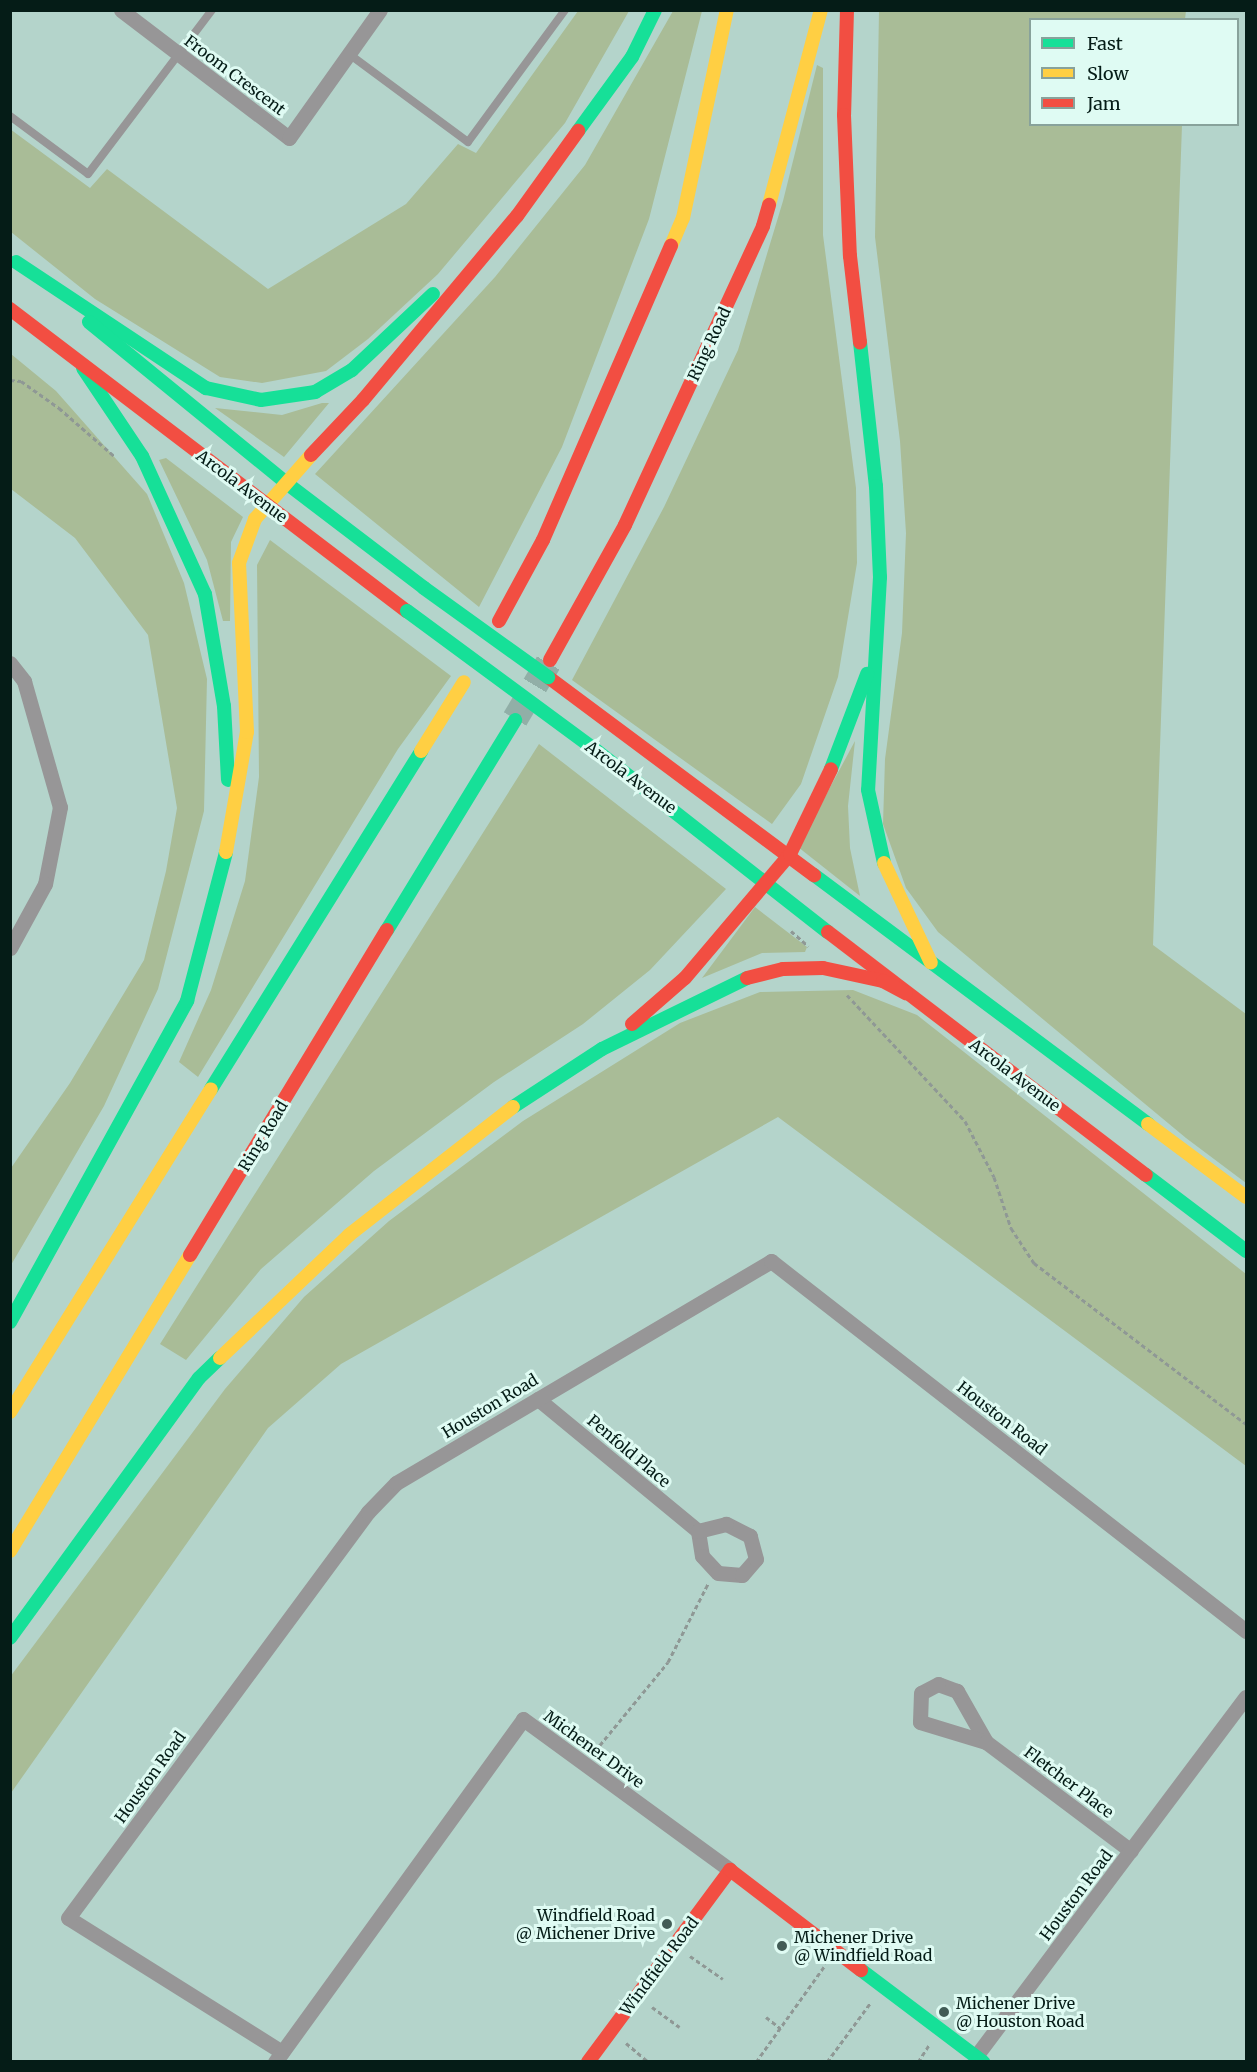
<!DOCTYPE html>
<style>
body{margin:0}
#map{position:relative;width:1257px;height:2072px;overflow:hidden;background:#b4d4cb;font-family:Merriweather,serif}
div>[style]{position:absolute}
.green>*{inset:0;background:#a9bc97}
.highway-tunnel>*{height:26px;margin-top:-13px;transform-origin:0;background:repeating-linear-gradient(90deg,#91afa7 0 26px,transparent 0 39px)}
.path>*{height:3px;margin-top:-1.5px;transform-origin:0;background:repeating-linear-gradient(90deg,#8f9895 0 4.5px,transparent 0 7.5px)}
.lane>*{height:8px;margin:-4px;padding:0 4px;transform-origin:4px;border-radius:4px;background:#979697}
.street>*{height:15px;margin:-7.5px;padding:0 7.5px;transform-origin:7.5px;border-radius:7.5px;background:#979697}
.fast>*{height:14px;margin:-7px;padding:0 7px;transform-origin:7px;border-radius:7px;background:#16e098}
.slow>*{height:14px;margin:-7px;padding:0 7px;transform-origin:7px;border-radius:7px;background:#ffcf43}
.jam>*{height:14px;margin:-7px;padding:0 7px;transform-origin:7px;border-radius:7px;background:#f24e42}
.fast-bridge>*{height:14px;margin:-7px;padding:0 7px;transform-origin:7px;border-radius:7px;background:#16e098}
.dots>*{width:16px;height:16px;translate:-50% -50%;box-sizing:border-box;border:3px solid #dffbf3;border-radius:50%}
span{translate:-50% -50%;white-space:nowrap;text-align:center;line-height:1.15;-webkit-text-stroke:6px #dffbf3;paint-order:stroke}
.street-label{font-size:16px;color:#051c17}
.poi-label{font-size:16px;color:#051c17}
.right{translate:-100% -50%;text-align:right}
.left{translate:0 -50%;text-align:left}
.frame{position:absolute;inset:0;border:12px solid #051c17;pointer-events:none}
.legend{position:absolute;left:1029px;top:18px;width:210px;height:108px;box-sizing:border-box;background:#dffbf3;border:2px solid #88a29b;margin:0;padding:8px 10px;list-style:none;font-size:18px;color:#051c17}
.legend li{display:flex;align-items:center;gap:12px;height:30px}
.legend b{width:30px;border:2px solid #88a29b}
</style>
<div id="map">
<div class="green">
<i style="clip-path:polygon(578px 11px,629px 11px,565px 123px,438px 274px,368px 339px,326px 371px,262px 383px,220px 377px,95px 299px,11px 232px,10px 129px,90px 188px,107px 169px,268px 289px,406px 204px,458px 144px,476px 153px)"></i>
<i style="clip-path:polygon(673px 11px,702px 11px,649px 219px,562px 447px,479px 607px,315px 474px,495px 277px,585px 165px)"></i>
<i style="clip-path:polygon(879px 11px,1186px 11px,1185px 19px,1030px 20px,1030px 124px,1182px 125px,1153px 945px,1246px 1014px,1246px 1183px,1186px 1138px,938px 932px,906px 888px,883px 824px,885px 759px,902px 633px,906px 533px,900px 441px,875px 237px)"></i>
<i style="clip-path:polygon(817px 65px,823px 68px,823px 235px,856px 488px,857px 563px,838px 677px,801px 784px,772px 824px,572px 680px,664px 507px,738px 350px,783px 201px)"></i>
<i style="clip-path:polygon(11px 354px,56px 391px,147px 494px,184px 583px,207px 679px,204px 811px,158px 989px,104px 1106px,11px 1265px,11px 1168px,70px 1083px,144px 960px,166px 871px,177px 808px,148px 635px,75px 538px,11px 489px)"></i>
<i style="clip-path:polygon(322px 403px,329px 403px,284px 457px,215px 408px,282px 415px)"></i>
<i style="clip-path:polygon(166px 458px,243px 517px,231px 542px,230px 621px,223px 621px,207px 560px,159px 460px)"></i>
<i style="clip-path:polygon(270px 540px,451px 676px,398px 749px,198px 1077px,179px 1062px,211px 990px,245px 881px,259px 777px,257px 565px)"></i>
<i style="clip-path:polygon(855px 741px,848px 806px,850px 848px,860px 896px,798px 847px)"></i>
<i style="clip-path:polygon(539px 744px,726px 889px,650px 970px,583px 1024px,494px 1082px,374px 1171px,261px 1269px,186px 1360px,160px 1344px)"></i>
<i style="clip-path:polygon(755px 907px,807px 947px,805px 952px,762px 953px,702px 978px)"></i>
<i style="clip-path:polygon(853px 990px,917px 1015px,1246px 1274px,1246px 1466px,778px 1117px,341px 1364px,268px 1428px,11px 1793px,10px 1677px,225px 1389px,304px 1297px,389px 1221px,523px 1121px,680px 1023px,760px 992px)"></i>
</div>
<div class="highway-tunnel">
<i style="left:515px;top:719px;width:69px;rotate:-59.3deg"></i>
</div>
<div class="path">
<i style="left:10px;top:380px;width:11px;rotate:5deg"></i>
<i style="left:21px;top:381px;width:47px;rotate:35.4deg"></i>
<i style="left:59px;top:408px;width:73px;rotate:41.1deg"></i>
<i style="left:791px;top:931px;width:23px;rotate:41deg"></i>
<i style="left:847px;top:995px;width:173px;rotate:46.9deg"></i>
<i style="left:965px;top:1121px;width:63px;rotate:62.6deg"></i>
<i style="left:994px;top:1177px;width:54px;rotate:71.6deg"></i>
<i style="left:1011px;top:1228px;width:42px;rotate:56.7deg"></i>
<i style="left:1034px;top:1263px;width:266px;rotate:37.2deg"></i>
<i style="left:595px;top:1751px;width:115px;rotate:-50.6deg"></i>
<i style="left:668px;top:1662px;width:88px;rotate:-62.9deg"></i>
<i style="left:690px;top:1956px;width:40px;rotate:34.9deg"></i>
<i style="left:652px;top:2007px;width:34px;rotate:36deg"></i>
<i style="left:766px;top:2017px;width:18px;rotate:38deg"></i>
<i style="left:626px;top:2043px;width:30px;rotate:40deg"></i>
<i style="left:756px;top:2062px;width:120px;rotate:-54.5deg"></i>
<i style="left:827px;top:2062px;width:74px;rotate:-53.7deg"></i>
<i style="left:918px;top:2062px;width:20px;rotate:-57deg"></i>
</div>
<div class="lane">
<i style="left:349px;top:54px;width:148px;rotate:36.5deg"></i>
<i style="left:468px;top:142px;width:164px;rotate:-53.7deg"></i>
<i style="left:10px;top:116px;width:97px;rotate:36.6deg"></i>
<i style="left:88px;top:174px;width:206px;rotate:-52.9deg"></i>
</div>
<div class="street">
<i style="left:121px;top:10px;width:211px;rotate:37.3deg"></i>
<i style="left:289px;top:138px;width:157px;rotate:-54.6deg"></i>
<i style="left:10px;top:663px;width:23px;rotate:52deg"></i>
<i style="left:24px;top:681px;width:131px;rotate:74.1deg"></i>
<i style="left:60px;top:807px;width:78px;rotate:101deg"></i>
<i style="left:45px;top:884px;width:73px;rotate:118.7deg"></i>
<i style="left:538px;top:1399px;width:207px;rotate:39.5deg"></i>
<i style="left:698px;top:1531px;width:25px;rotate:81deg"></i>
<i style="left:702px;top:1556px;width:23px;rotate:47deg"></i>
<i style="left:718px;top:1573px;width:24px;rotate:5deg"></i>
<i style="left:742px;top:1575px;width:21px;rotate:-49deg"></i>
<i style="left:756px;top:1559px;width:24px;rotate:-105deg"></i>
<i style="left:750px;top:1536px;width:27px;rotate:-153deg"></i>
<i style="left:726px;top:1524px;width:29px;rotate:166deg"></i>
<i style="left:986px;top:1742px;width:59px;rotate:-119.6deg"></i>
<i style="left:957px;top:1691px;width:20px;rotate:-160deg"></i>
<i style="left:938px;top:1684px;width:19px;rotate:152deg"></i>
<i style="left:921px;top:1693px;width:29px;rotate:92deg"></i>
<i style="left:920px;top:1722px;width:69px;rotate:16.9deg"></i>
<i style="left:986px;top:1742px;width:181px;rotate:36.9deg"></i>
<i style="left:282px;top:2052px;width:252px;rotate:-147.9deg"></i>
<i style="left:68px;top:1918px;width:505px;rotate:-53.54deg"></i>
<i style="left:368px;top:1512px;width:40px;rotate:-46deg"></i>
<i style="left:396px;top:1483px;width:436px;rotate:-30.6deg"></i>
<i style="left:771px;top:1261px;width:602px;rotate:37.92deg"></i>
<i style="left:976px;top:2056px;width:449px;rotate:-53.1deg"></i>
<i style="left:275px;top:2062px;width:423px;rotate:-54.1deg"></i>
<i style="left:523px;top:1719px;width:256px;rotate:36.1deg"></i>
</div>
<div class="fast">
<i style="left:578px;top:131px;width:92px;rotate:-53.9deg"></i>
<i style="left:632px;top:57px;width:52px;rotate:-63.9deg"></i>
<i style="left:16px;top:262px;width:228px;rotate:33.6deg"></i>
<i style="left:206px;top:388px;width:56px;rotate:12.3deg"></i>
<i style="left:261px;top:400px;width:55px;rotate:-8.4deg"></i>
<i style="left:315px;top:392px;width:43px;rotate:-30.7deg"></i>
<i style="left:352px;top:370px;width:111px;rotate:-43.2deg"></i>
<i style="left:89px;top:322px;width:253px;rotate:39.2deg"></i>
<i style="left:285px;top:482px;width:175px;rotate:37.3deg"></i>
<i style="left:860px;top:342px;width:145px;rotate:83.7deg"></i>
<i style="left:876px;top:486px;width:91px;rotate:87.5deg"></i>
<i style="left:880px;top:577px;width:213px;rotate:93.2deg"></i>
<i style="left:868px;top:790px;width:75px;rotate:77.6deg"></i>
<i style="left:83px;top:368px;width:106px;rotate:56.2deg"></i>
<i style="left:142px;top:456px;width:152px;rotate:65.5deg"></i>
<i style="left:205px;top:594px;width:114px;rotate:80.4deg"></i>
<i style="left:224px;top:706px;width:74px;rotate:86.9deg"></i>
<i style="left:593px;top:748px;width:298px;rotate:38.1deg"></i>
<i style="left:831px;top:769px;width:102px;rotate:-69.2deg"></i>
<i style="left:814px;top:875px;width:417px;rotate:36.7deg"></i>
<i style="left:387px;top:930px;width:246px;rotate:-58.6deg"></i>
<i style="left:211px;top:1089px;width:398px;rotate:-58.1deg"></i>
<i style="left:513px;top:1107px;width:106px;rotate:-33.1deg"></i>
<i style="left:602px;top:1049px;width:161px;rotate:-26.1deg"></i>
<i style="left:1146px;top:1175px;width:126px;rotate:37.2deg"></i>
<i style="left:10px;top:1322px;width:367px;rotate:-61.1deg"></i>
<i style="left:187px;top:1001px;width:154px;rotate:-75.3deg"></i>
<i style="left:10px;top:1638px;width:321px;rotate:-54deg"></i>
<i style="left:199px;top:1378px;width:29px;rotate:-44deg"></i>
<i style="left:861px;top:1970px;width:153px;rotate:37deg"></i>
</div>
<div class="slow">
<i style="left:769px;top:205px;width:202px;rotate:-75.1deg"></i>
<i style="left:671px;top:246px;width:30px;rotate:-67deg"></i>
<i style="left:683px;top:218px;width:213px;rotate:-78.1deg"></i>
<i style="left:421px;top:751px;width:81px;rotate:-58.1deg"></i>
<i style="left:226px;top:852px;width:122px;rotate:-80.1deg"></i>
<i style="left:247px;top:732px;width:169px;rotate:-92.7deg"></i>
<i style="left:239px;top:563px;width:47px;rotate:-70deg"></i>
<i style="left:255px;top:519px;width:85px;rotate:-48.8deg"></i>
<i style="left:884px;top:863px;width:110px;rotate:64.8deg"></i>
<i style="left:1148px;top:1124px;width:122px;rotate:36.7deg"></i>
<i style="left:220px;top:1358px;width:178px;rotate:-43.6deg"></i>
<i style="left:349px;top:1235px;width:208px;rotate:-38deg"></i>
<i style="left:10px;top:1412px;width:380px;rotate:-58.1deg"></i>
<i style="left:10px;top:1551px;width:346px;rotate:-58.7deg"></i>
</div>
<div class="jam">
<i style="left:847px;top:10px;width:105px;rotate:91.6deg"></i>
<i style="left:844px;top:115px;width:141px;rotate:87.6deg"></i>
<i style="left:850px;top:256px;width:87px;rotate:83.4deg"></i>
<i style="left:10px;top:309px;width:499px;rotate:37.3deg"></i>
<i style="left:311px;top:455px;width:76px;rotate:-46.6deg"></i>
<i style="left:363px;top:400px;width:240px;rotate:-50.1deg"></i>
<i style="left:517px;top:216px;width:105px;rotate:-54.3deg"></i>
<i style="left:499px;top:621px;width:92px;rotate:-61.5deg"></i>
<i style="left:543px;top:540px;width:321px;rotate:-66.5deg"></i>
<i style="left:550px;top:660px;width:154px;rotate:-60.9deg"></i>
<i style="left:625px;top:525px;width:329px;rotate:-65.2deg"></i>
<i style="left:763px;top:226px;width:22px;rotate:-74deg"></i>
<i style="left:548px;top:677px;width:332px;rotate:36.7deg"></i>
<i style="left:828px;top:932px;width:400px;rotate:37.4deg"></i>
<i style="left:747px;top:978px;width:37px;rotate:-14deg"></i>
<i style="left:783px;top:969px;width:40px;rotate:-1.4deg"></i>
<i style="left:823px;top:968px;width:61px;rotate:12.2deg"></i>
<i style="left:883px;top:981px;width:26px;rotate:28deg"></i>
<i style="left:632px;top:1024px;width:70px;rotate:-41deg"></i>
<i style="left:685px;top:978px;width:162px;rotate:-49.7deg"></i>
<i style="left:790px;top:854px;width:94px;rotate:-64.2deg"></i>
<i style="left:190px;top:1255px;width:380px;rotate:-58.8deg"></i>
<i style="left:588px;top:2062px;width:239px;rotate:-53.5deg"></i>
<i style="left:730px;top:1870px;width:165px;rotate:37.4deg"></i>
</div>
<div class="fast-bridge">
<i style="left:424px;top:588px;width:153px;rotate:35.7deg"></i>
<i style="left:407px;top:611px;width:231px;rotate:36.4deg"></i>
</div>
<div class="dots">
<i style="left:667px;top:1924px;background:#425c56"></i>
<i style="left:782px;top:1946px;background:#425c56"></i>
<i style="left:944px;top:2012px;background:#425c56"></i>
</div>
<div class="street-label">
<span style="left:235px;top:75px;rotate:37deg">Froom Crescent</span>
<span style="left:709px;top:344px;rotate:-65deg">Ring Road</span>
<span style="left:242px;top:486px;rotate:37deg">Arcola Avenue</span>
<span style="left:631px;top:777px;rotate:37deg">Arcola Avenue</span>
<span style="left:1015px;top:1075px;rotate:37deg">Arcola Avenue</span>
<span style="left:263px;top:1136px;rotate:-59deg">Ring Road</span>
<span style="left:490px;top:1406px;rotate:-31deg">Houston Road</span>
<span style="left:1002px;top:1418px;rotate:38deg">Houston Road</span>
<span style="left:629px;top:1451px;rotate:40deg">Penfold Place</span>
<span style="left:594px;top:1749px;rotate:36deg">Michener Drive</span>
<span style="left:150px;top:1777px;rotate:-54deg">Houston Road</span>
<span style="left:1069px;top:1782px;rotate:37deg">Fletcher Place</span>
<span style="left:1076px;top:1895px;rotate:-53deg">Houston Road</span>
<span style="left:659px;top:1966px;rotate:-53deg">Windfield Road</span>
</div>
<div class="poi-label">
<span class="right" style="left:655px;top:1924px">Windfield Road<br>@ Michener Drive</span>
<span class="left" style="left:794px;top:1946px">Michener Drive<br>@ Windfield Road</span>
<span class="left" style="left:956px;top:2012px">Michener Drive<br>@ Houston Road</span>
</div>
<div class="frame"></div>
<ul class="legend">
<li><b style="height:8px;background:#16e098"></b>Fast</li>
<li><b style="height:8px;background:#ffcf43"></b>Slow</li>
<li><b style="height:8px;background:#f24e42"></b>Jam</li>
</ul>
</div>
